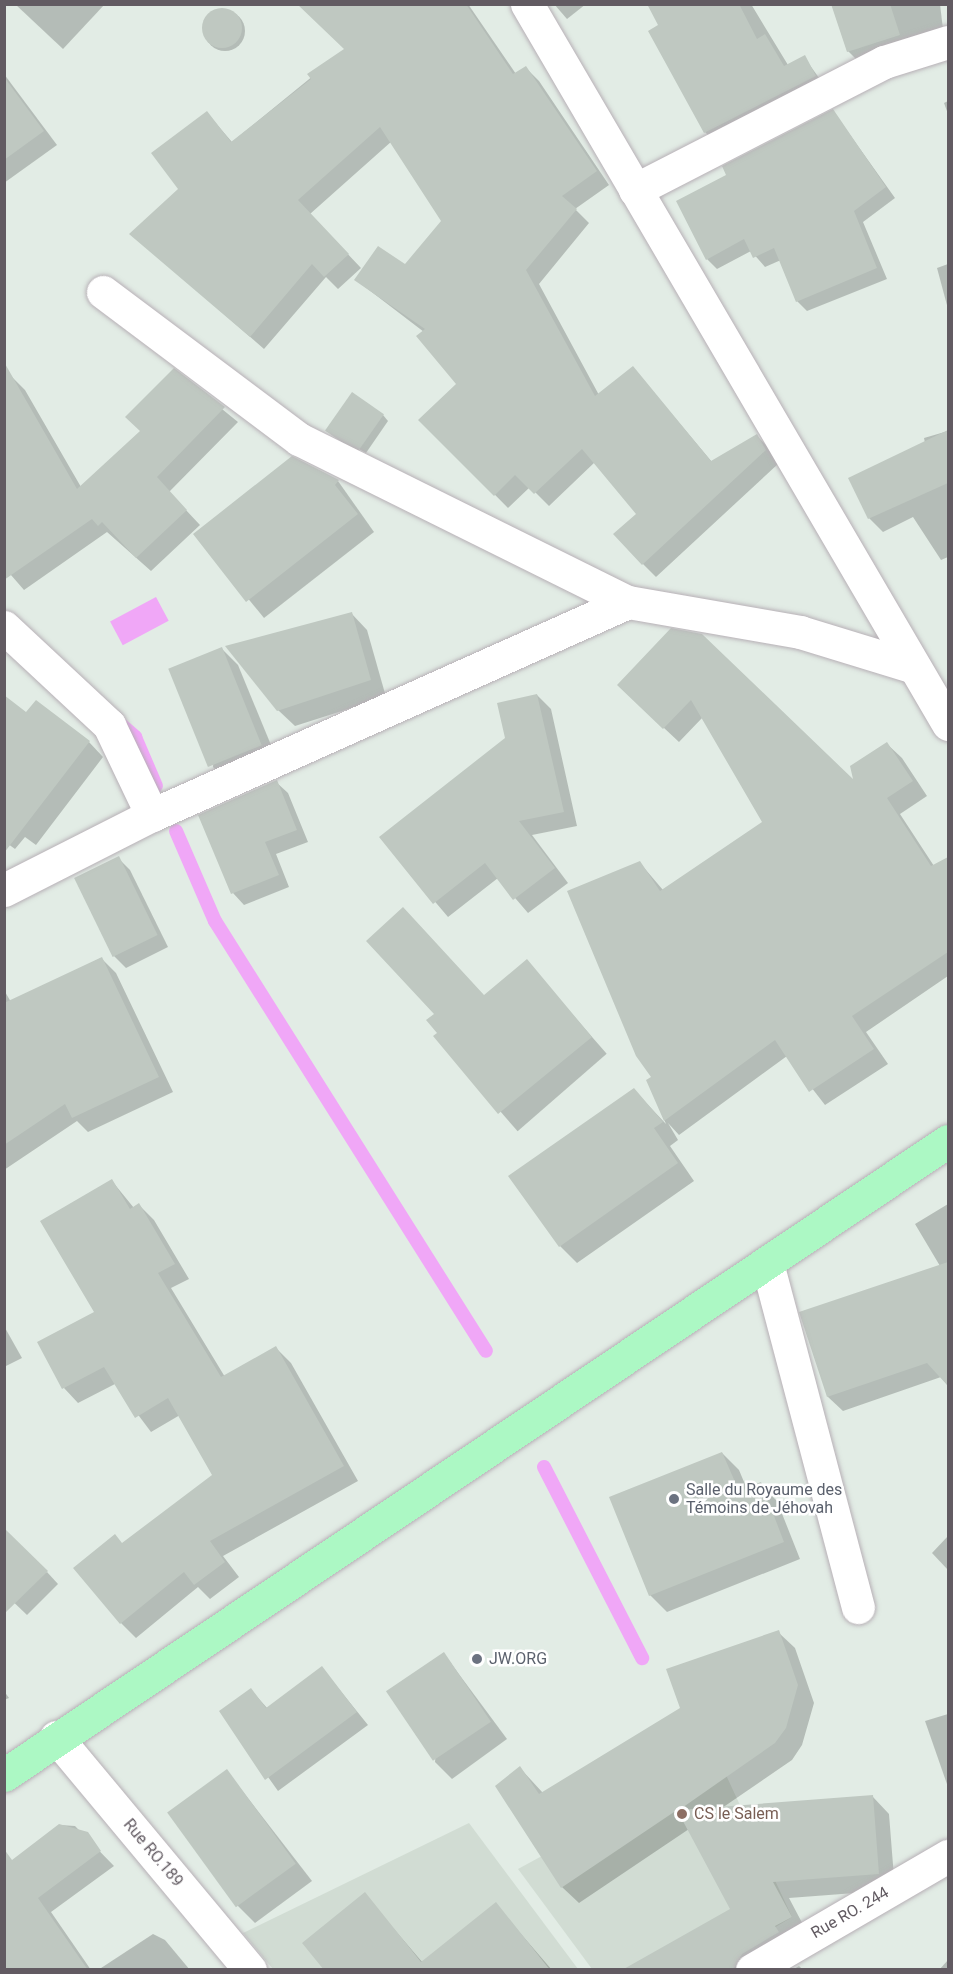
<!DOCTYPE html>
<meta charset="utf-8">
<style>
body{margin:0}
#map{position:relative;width:953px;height:1974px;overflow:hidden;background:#e2ece5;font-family:Roboto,sans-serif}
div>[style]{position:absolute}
.education>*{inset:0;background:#d1dcd3}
.water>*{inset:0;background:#f0a7f7;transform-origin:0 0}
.shadow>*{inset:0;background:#0003;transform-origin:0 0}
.round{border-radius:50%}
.stream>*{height:14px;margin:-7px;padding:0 7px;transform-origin:7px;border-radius:7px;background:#f0a7f7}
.building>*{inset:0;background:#bfc8c1;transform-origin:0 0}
.roads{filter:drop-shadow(0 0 2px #b7b0b6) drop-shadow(0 0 2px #b7b0b6)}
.minor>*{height:33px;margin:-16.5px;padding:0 16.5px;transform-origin:16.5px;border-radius:16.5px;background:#fff}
.primary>*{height:33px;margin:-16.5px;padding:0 16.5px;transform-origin:16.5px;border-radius:16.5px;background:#acf8c4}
.dots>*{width:16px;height:16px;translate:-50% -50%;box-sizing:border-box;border:3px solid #fff;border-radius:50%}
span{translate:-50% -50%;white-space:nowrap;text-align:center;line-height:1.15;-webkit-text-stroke:5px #fff;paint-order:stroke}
.worship-label{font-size:16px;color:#5b616d}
.left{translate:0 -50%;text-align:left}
.education-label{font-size:16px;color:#785e54}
.street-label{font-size:16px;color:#625b62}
.frame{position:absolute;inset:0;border:6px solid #625b62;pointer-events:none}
</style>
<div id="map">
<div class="education">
<i style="clip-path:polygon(719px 1760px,792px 1917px,707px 1969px,592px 1969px,518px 1869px)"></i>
<i style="clip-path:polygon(469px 1823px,578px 1969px,273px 1969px,243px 1933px)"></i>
</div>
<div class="water">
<i style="left:156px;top:597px;width:27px;height:52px;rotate:62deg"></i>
</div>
<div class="shadow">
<i style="clip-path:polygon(15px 4px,105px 4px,63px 49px)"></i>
<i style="clip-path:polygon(319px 4px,468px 4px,516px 74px,526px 68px,539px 81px,609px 185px,575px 209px,589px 223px,539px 284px,599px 395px,633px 368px,712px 462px,757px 436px,770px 449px,778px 464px,656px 577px,643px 564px,638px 514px,595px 462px,549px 506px,530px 487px,508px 508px,421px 420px,458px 384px,424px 332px,356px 280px,406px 266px,443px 221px,392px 141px,310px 214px,361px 268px,338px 289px,326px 277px,264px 349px,132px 234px,180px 189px,207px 113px,232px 142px,346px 49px)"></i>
<i style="clip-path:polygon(554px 4px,586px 4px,567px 19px)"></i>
<i style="clip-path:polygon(649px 4px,751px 4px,788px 65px,804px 57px,827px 89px,718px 145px,705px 132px,650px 32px,660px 26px)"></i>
<i style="clip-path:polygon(832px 4px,940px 4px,944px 38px,861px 64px,848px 51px)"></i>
<i class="round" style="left:205px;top:11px;width:40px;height:40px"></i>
<i style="clip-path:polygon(4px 74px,57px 145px,4px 183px)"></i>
<i style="clip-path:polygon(948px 101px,948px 114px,944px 103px)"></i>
<i style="clip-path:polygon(833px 111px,895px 198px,863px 222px,887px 279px,807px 311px,797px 301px,781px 260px,765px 267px,751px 251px,717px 269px,707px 259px,728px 175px)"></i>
<i style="clip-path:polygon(948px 264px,948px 309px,937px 268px)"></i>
<i style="clip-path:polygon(174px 370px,238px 422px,169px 492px,200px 525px,151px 571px,107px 532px,24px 590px,4px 567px,11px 376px,25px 390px,81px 487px,142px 431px)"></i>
<i style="clip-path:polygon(383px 415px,388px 421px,366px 453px,326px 431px)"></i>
<i style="clip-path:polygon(948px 431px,948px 557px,941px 560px,913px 517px,883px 532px,869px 518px,925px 443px,924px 438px)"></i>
<i style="clip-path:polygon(338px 481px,374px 532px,264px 618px,195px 534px)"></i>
<i style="clip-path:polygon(351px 613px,367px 630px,386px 697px,295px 726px,278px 710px)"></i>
<i style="clip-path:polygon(671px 630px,855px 784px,887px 744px,902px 758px,927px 796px,900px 814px,934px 866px,948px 859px,948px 976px,866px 1032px,888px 1064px,825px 1105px,787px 1056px,679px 1135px,668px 1123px,678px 1140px,670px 1146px,694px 1181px,577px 1263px,560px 1246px,634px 1090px,666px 1124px,648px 1080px,653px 1077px,640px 863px,663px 890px,764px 823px,703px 717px,679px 742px,633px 699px)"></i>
<i style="clip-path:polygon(221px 648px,238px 665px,278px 762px,230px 784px,213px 767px)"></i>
<i style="clip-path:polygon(537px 695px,551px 709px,577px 826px,532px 835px,568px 883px,528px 913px,498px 878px,448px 917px,381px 838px,506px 739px)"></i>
<i style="clip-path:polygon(27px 714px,89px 742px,103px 757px,36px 845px,25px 837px,15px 849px,4px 841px)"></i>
<i style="clip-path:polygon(276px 782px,288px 793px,308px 842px,276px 854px,289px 887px,244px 905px,233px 893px)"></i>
<i style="clip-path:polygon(118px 858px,130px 870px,168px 947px,126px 968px,114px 956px)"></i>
<i style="clip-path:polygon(101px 958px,116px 973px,173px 1092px,88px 1132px,77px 1121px,4px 1170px,4px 990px,11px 1002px)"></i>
<i style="left:526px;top:961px;width:123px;height:118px;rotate:49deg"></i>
<i style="clip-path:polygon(112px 1181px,134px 1208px,139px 1205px,154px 1220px,189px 1279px,171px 1288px,225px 1377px,276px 1348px,291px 1363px,358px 1481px,223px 1556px,239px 1577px,210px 1599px,198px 1587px,136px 1638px,121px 1623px,122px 1544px,214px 1475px,180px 1415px,151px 1432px,115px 1384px,78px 1403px,64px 1388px,96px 1313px)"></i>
<i style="clip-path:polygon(948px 1204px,948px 1386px,941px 1377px,843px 1411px,828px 1397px,801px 1313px,940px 1266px,915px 1224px)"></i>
<i style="clip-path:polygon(4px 1326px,22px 1358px,4px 1367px)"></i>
<i style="clip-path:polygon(722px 1453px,739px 1470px,747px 1489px,760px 1484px,777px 1501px,800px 1559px,667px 1612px,650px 1595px)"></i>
<i style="clip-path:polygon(948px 1536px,948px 1570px,932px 1553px)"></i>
<i style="clip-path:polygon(47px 1572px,58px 1584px,27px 1615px,4px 1593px)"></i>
<i style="clip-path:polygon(778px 1632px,795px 1648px,814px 1703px,802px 1745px,792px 1760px,722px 1808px,873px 1797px,889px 1814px,895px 1890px,789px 1898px,808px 1934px,764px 1970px,625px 1970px,732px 1909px,689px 1829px,579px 1903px,562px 1887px,520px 1768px,543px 1793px,681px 1709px)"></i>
<i style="clip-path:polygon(444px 1654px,507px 1739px,452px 1779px,435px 1762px)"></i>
<i style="clip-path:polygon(322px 1668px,368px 1725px,278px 1791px,221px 1711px,251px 1690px,268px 1709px)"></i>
<i style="clip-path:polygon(4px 1691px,9px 1698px,4px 1700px)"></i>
<i style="clip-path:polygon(948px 1714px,948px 1787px,925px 1721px)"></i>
<i style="clip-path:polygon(227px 1771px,312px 1881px,255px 1923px,238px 1906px)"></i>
<i style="clip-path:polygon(60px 1825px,75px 1826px,114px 1866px,51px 1912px,91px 1970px,4px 1970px)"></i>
<i style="clip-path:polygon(364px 1894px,423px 1963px,495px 1904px,552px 1970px,326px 1970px)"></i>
<i style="clip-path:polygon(153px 1934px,165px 1940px,190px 1970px,98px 1970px)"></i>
<i style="clip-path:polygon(948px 1960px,948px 1970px,939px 1970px)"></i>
<i style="clip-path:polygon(799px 1966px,803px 1970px,792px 1970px)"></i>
</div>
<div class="stream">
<i style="left:118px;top:722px;width:23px;rotate:41deg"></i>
<i style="left:135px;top:737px;width:53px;rotate:66.8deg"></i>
<i style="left:176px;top:831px;width:98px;rotate:66.6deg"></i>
<i style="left:215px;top:921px;width:508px;rotate:57.78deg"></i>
<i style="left:544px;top:1467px;width:215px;rotate:62.8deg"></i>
</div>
<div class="building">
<i style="clip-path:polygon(297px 4px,466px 4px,513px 74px,526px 66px,597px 171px,562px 196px,577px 209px,526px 270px,595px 396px,633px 366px,711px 461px,757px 434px,766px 450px,642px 565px,613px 534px,636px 514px,582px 449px,534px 494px,515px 475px,494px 496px,418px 420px,456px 384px,416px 336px,425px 329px,354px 280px,378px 246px,405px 264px,441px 221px,380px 127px,298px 200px,349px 254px,324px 277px,312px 264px,250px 337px,129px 234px,178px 189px,151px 153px,207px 111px,231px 142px,311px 79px,307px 74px,344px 49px)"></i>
<i style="clip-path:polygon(647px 4px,739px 4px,757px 39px,765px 34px,784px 66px,805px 55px,816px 76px,704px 133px,648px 31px,658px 25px)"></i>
<i style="clip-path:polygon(831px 4px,890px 4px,900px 35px,847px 52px)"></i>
<i class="round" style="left:202px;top:8px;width:40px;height:40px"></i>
<i style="clip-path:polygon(4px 77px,44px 131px,4px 160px)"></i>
<i style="clip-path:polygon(833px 109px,886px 187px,854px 211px,877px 268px,796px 302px,774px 248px,753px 258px,744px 239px,706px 260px,676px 201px,726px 175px,722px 166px)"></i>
<i style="clip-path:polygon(4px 362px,77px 489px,140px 431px,125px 417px,174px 368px,225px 407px,157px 477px,187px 510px,136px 558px,102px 522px,98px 526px,92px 519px,4px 580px)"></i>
<i style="left:352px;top:392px;width:39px;height:47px;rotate:35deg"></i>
<i style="clip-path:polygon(948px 430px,948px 483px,868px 519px,848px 478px)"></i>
<i style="clip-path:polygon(292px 456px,339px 480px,335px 485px,358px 514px,246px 602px,193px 534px)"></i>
<i style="clip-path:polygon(352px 612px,371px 680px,277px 711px,225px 646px)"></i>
<i style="clip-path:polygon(671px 628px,702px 634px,853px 779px,850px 766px,887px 742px,913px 781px,887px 798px,931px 866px,948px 857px,948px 952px,852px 1016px,874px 1049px,809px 1092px,775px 1040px,664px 1121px,646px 1080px,651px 1077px,636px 1056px,567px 891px,640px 861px,660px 891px,762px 822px,691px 700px,663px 729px,617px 685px)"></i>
<i style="left:222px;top:647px;width:106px;height:58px;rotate:68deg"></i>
<i style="clip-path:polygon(537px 694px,564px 812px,519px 821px,555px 868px,513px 900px,485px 863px,433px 904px,379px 837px,505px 738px,497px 703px)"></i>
<i style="clip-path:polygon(4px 695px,26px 712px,36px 700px,90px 741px,4px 853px)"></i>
<i style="clip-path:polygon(277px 780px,297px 830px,265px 842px,279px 875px,231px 894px,198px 815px)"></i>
<i style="left:119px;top:856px;width:88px;height:50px;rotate:64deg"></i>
<i style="clip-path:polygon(403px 907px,484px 995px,527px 959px,592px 1037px,498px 1114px,433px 1036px,437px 1033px,426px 1020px,434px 1014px,366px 941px)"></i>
<i style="clip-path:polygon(102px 957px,159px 1077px,72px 1118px,65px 1104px,4px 1145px,4px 1003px)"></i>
<i style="clip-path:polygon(634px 1088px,663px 1122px,654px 1128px,678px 1163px,559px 1247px,508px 1176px)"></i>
<i style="clip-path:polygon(112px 1179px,130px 1209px,139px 1203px,175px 1264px,158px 1273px,221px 1377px,276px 1346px,344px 1466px,210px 1541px,225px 1562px,194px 1585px,184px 1572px,120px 1624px,73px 1568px,115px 1534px,122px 1543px,212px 1475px,168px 1398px,135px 1418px,104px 1367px,62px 1389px,37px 1342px,94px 1312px,40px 1221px)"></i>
<i style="clip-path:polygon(948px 1262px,948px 1386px,927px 1363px,827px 1397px,799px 1312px)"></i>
<i style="clip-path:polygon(722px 1452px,739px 1491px,761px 1482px,784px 1542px,649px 1596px,609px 1497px)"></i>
<i style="clip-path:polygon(4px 1528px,48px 1571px,4px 1614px)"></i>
<i style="clip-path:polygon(779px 1630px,798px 1685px,786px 1728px,775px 1743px,679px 1810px,873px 1795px,879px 1874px,773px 1882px,792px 1917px,775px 1926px,779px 1932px,742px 1954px,733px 1970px,622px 1970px,730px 1909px,677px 1810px,561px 1888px,495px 1786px,520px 1766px,539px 1794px,680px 1708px,666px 1669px)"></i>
<i style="left:444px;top:1652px;width:84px;height:70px;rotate:56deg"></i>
<i style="clip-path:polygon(322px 1666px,357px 1712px,265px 1780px,219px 1711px,251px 1688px,266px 1708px)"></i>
<i style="left:227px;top:1769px;width:117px;height:74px;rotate:54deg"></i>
<i style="clip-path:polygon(59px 1824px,88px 1832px,101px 1851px,38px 1898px,88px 1970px,4px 1970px,4px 1849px,12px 1860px)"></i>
<i style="clip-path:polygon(365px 1892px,421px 1962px,496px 1902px,550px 1970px,324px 1970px,302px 1943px)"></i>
</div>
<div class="roads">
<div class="minor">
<i style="left:527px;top:4px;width:834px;rotate:59.68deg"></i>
<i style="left:635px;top:190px;width:280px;rotate:-27.2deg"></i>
<i style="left:884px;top:62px;width:67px;rotate:-17.4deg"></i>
<i style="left:103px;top:292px;width:245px;rotate:36.9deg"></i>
<i style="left:299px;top:439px;width:367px;rotate:26.4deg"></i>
<i style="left:628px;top:602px;width:175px;rotate:9.9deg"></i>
<i style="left:800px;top:632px;width:116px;rotate:17deg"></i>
<i style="left:4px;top:627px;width:144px;rotate:43deg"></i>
<i style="left:109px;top:725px;width:100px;rotate:64.5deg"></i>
<i style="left:4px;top:890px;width:166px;rotate:-26.9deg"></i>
<i style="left:152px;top:815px;width:521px;rotate:-24.11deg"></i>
<i style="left:767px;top:1263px;width:356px;rotate:75.2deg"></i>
<i style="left:56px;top:1737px;width:303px;rotate:50.2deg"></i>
<i style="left:752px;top:1970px;width:227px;rotate:-30.2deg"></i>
</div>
<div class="primary">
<i style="left:4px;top:1775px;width:1137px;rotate:-33.89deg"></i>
</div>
</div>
<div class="dots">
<i style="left:674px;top:1499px;background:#6b7280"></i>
<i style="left:477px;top:1659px;background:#6b7280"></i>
<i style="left:682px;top:1814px;background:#8d6e63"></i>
</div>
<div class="worship-label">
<span class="left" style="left:686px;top:1499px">Salle du Royaume des<br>Témoins de Jéhovah</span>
<span class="left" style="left:489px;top:1659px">JW.ORG</span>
</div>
<div class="education-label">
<span class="left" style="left:694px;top:1814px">CS le Salem</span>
</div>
<div class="street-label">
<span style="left:153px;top:1853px;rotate:50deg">Rue RO.189</span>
<span style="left:850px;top:1913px;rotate:-30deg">Rue RO. 244</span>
</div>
<div class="frame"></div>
</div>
